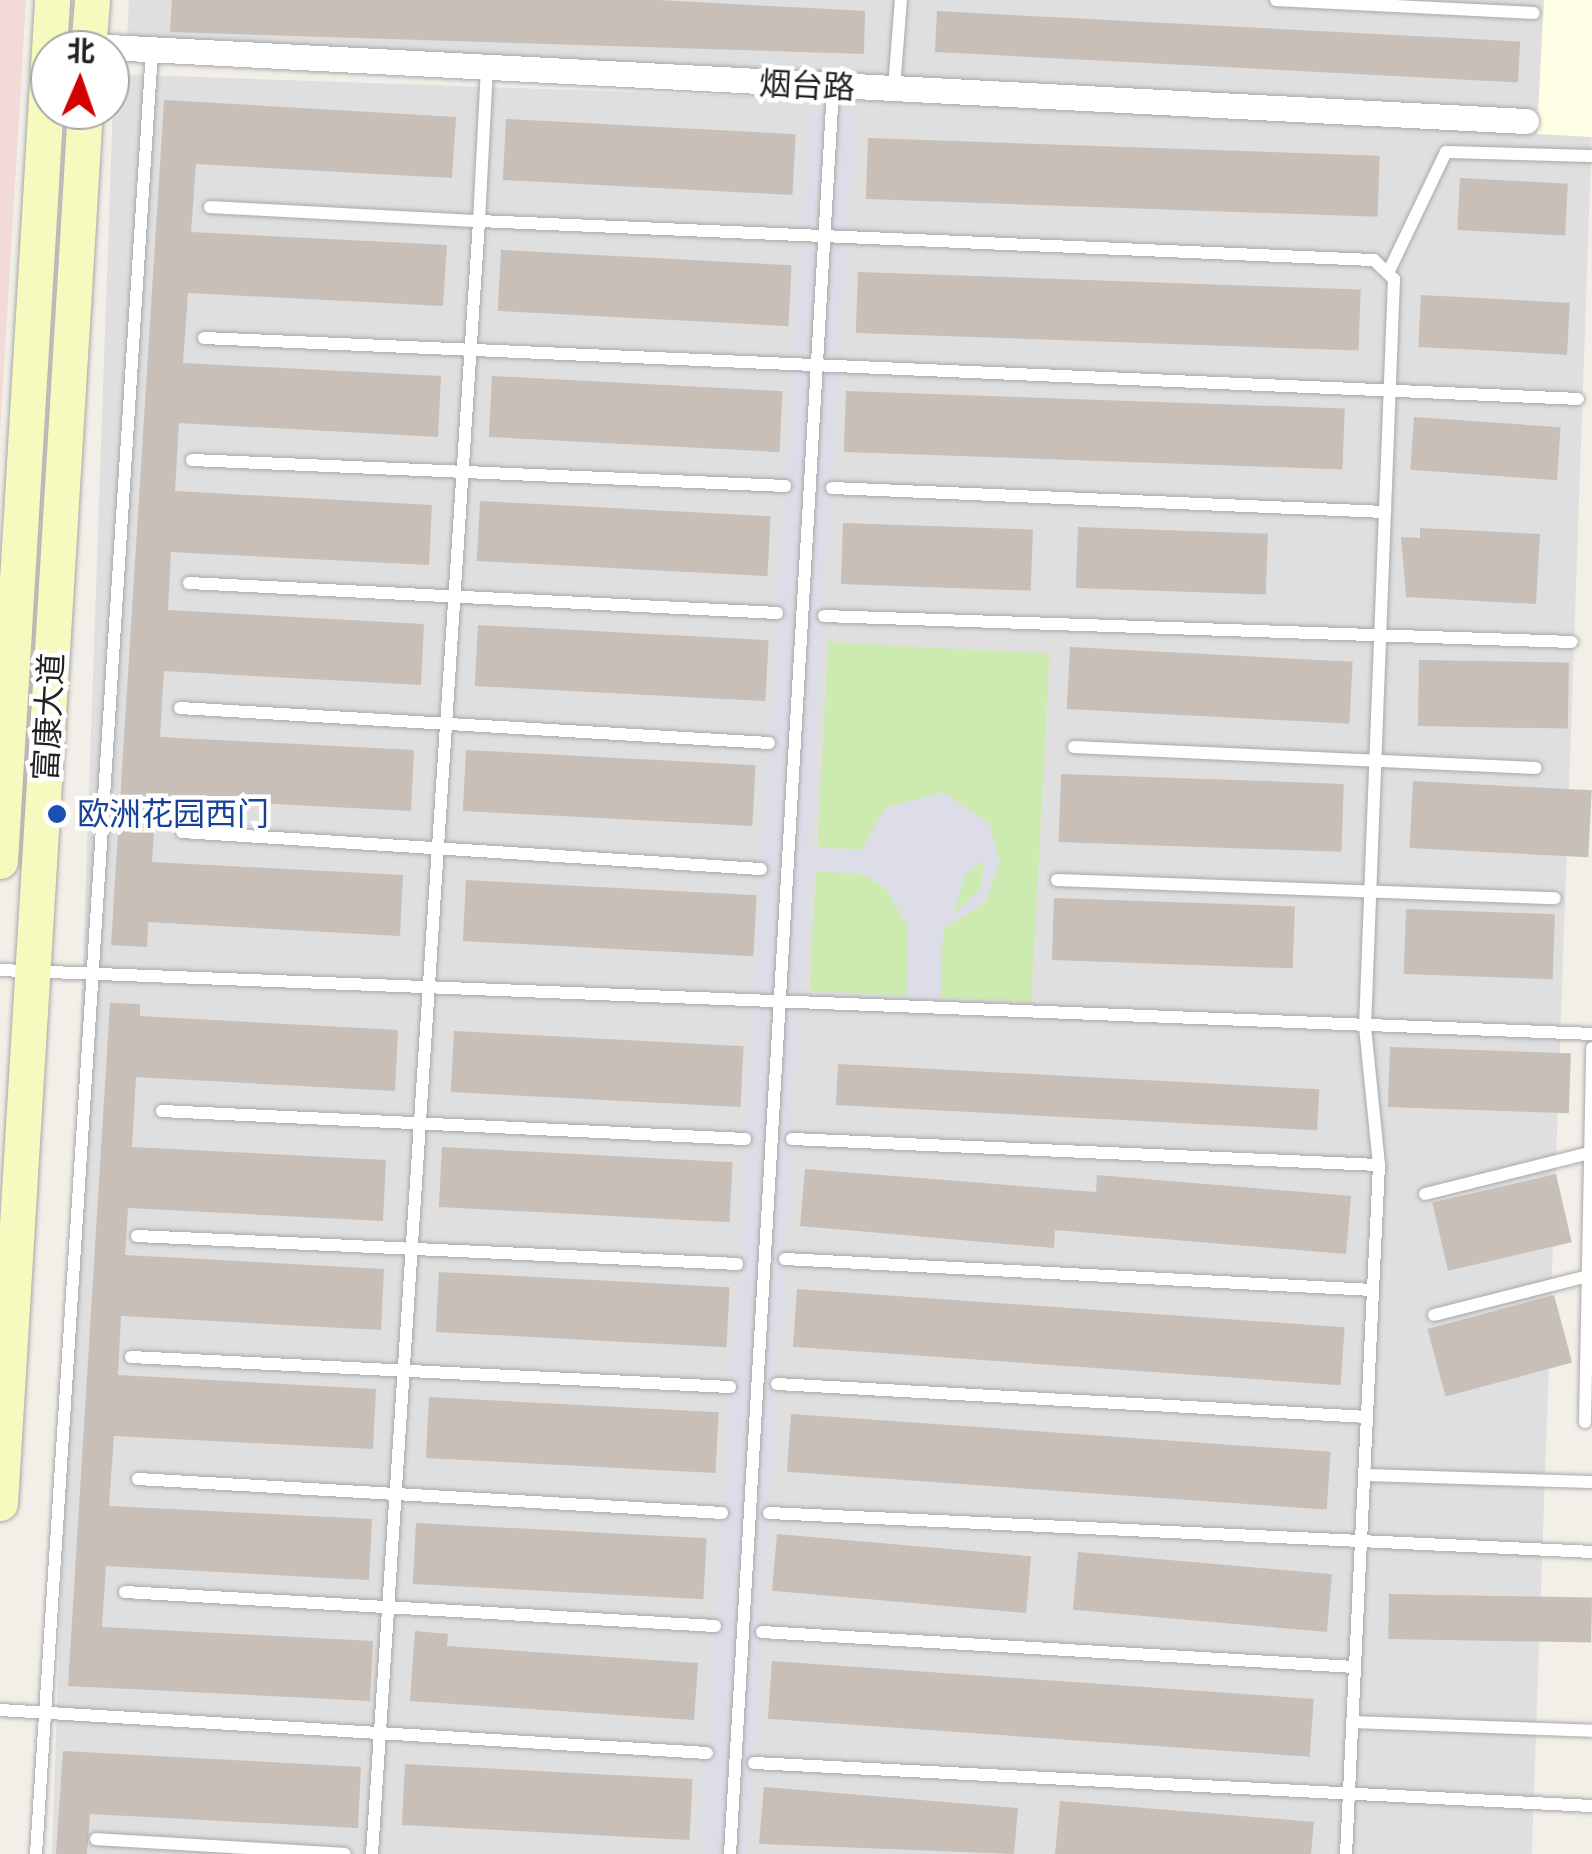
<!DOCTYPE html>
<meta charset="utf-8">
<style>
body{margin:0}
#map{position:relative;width:1592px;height:1854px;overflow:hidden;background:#f2efe9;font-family:"DM Sans","Noto Sans SC",sans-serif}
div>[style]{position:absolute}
.residential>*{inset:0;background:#e0dfdf;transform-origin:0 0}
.commercial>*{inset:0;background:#f2dad9}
.education>*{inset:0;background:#ffffe5}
.grass>*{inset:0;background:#cdebb0;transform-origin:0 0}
.plaza>*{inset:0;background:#dddde8}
.building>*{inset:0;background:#c7bfb8;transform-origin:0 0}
.roads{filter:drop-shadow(0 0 2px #a9a9a9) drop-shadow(0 0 2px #a9a9a9)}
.lane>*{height:12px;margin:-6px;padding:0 6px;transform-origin:6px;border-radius:6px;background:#fff}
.street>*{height:25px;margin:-12.5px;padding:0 12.5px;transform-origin:12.5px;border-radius:12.5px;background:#fff}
.secondary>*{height:35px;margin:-17.5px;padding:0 17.5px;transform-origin:17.5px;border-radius:17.5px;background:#f7fabf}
.dots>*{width:28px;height:28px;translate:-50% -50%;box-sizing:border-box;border:5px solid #fff;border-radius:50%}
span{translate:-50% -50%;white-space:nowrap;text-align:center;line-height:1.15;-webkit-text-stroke:9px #fff;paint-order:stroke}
.street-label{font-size:32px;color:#222}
.transit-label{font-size:32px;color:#164399}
.left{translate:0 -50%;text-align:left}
.north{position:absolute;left:30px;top:30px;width:100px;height:100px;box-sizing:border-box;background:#fff;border:2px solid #a7a7a7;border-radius:50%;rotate:2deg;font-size:28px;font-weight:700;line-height:40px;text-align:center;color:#222}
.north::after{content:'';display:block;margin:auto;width:35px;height:45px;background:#d40000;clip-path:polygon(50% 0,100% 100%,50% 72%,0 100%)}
</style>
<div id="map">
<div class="residential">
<i style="clip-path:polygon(129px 0,1544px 0,1539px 110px,127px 38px)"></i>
<i style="left:114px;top:74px;width:1479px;height:1783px;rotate:2deg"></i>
</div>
<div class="commercial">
<i style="clip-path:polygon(0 0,26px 0,0 434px)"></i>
</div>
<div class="education">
<i style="clip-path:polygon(1544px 0,1592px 0,1592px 137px,1537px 134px)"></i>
</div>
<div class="grass">
<i style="left:828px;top:642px;width:222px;height:349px;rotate:3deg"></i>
</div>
<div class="plaza">
<i style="clip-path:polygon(evenodd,808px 115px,855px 117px,810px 847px,862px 850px,885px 808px,943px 792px,989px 823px,1000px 863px,985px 903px,943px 929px,940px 1014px,906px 1013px,908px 926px,885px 888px,862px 874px,809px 871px,748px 1854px,701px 1854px,808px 115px,984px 860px,981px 888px,954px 914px,965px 875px,984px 860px)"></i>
</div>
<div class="building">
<i style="clip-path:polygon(172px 0,658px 0,865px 11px,864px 54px,170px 32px)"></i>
<i style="left:937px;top:11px;width:584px;height:41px;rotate:3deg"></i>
<i style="clip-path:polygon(164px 100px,456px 117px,452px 178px,196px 164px,191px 232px,447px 245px,443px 306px,188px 293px,183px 363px,441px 376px,438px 437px,179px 423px,175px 491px,432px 505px,429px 565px,171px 552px,168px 610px,424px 624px,421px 685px,164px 671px,160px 737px,414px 750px,411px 811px,156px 798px,152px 862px,403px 875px,400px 936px,148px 922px,147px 947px,111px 945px)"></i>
<i style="left:506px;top:119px;width:290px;height:61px;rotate:3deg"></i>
<i style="left:868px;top:138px;width:512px;height:61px;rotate:2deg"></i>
<i style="left:1460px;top:178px;width:108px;height:52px;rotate:3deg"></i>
<i style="left:501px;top:250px;width:291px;height:61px;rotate:3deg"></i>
<i style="left:858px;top:272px;width:503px;height:61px;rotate:2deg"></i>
<i style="left:1421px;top:295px;width:149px;height:52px;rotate:3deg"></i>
<i style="left:492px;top:376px;width:291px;height:61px;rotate:3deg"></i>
<i style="left:846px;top:391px;width:499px;height:61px;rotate:2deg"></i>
<i style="left:1414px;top:417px;width:147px;height:53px;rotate:4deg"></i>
<i style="left:480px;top:501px;width:291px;height:60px;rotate:3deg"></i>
<i style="left:843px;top:523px;width:190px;height:61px;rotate:2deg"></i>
<i style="left:1078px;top:527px;width:190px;height:61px;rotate:2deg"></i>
<i style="clip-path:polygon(1420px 528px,1540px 534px,1536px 604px,1406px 597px,1401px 537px,1420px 538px)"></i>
<i style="left:478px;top:625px;width:291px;height:61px;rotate:3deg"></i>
<i style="left:1070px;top:647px;width:283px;height:62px;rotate:3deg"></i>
<i style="left:1419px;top:660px;width:150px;height:66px;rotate:1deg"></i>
<i style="left:466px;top:750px;width:290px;height:61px;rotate:3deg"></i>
<i style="left:1061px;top:774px;width:283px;height:68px;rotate:2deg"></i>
<i style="left:1413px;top:781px;width:179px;height:67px;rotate:3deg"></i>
<i style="left:466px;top:880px;width:291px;height:61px;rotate:3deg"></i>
<i style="left:1054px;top:898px;width:241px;height:62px;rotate:2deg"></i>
<i style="left:1406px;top:909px;width:149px;height:65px;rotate:2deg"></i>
<i style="clip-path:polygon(110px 1003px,140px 1004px,140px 1016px,398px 1030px,395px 1091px,136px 1077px,132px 1147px,386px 1160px,383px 1221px,128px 1208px,125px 1255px,384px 1269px,381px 1330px,121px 1316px,118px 1375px,376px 1389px,373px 1449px,114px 1436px,109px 1506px,372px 1519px,369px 1580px,106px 1566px,102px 1627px,373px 1641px,370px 1701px,68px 1686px)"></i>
<i style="left:454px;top:1031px;width:290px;height:61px;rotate:3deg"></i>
<i style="left:1390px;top:1047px;width:181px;height:60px;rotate:2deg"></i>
<i style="left:838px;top:1064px;width:482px;height:41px;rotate:3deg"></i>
<i style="left:442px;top:1147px;width:291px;height:60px;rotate:3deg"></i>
<i style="clip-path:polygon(805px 1169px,1096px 1192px,1097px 1175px,1351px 1196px,1346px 1254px,1055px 1230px,1054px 1248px,800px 1226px)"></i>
<i style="left:1556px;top:1174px;width:70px;height:127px;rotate:77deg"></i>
<i style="left:439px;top:1272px;width:291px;height:60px;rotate:3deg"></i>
<i style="left:797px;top:1289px;width:549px;height:58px;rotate:4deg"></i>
<i style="left:1554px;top:1295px;width:70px;height:131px;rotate:75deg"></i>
<i style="left:429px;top:1397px;width:290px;height:61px;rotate:3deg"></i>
<i style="left:791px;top:1414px;width:541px;height:58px;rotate:4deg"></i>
<i style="left:416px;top:1523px;width:291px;height:61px;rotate:3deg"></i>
<i style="left:777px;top:1534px;width:255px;height:57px;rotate:5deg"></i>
<i style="left:1078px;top:1552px;width:255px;height:58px;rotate:5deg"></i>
<i style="left:1389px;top:1594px;width:203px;height:45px;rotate:1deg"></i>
<i style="clip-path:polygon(415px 1631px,448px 1634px,447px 1646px,698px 1663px,694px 1720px,410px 1701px)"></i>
<i style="left:772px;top:1661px;width:543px;height:58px;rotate:4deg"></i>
<i style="clip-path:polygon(63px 1751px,361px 1767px,358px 1828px,90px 1814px,87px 1854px,56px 1854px)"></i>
<i style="left:405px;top:1764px;width:288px;height:61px;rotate:3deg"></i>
<i style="clip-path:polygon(764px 1787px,1018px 1808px,1014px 1854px,759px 1844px)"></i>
<i style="clip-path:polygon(1060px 1801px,1314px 1822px,1311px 1854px,1055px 1854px)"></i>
</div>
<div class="roads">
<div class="lane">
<i style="left:1276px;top:0;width:258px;rotate:2.9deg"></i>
<i style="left:894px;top:88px;width:88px;rotate:-85.5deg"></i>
<i style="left:210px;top:207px;width:269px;rotate:3deg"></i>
<i style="left:479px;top:221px;width:153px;rotate:-87deg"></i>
<i style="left:1388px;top:273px;width:134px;rotate:-64.4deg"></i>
<i style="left:1446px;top:152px;width:146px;rotate:1.6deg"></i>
<i style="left:204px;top:338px;width:1375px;rotate:2.54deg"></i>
<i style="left:192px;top:460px;width:594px;rotate:2.51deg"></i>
<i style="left:832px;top:488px;width:554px;rotate:2.49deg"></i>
<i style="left:189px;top:583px;width:589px;rotate:2.92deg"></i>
<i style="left:824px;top:616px;width:748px;rotate:1.99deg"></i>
<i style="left:180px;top:708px;width:590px;rotate:3.4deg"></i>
<i style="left:1074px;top:747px;width:462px;rotate:2.6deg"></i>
<i style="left:182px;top:832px;width:580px;rotate:3.66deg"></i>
<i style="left:1057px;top:880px;width:498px;rotate:2.1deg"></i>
<i style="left:0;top:970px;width:1593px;rotate:2.3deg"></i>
<i style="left:162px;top:1111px;width:584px;rotate:2.75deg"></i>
<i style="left:792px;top:1139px;width:588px;rotate:2.54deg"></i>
<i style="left:1425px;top:1194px;width:170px;rotate:-14deg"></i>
<i style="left:137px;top:1236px;width:601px;rotate:2.67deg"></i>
<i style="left:785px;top:1259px;width:589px;rotate:3.02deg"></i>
<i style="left:1434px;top:1315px;width:159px;rotate:-14.2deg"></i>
<i style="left:131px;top:1357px;width:600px;rotate:2.87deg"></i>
<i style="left:777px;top:1384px;width:591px;rotate:3.2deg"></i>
<i style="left:1585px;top:1422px;width:374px;rotate:-88.9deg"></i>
<i style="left:1364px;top:1475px;width:228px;rotate:1.8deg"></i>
<i style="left:138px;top:1479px;width:585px;rotate:3.33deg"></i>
<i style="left:769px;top:1513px;width:824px;rotate:2.71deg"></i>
<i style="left:125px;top:1592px;width:591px;rotate:3.3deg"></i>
<i style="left:762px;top:1632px;width:594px;rotate:3.38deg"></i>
<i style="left:0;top:1710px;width:708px;rotate:3.48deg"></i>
<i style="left:1352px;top:1722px;width:240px;rotate:2.1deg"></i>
<i style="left:754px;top:1763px;width:839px;rotate:2.94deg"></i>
<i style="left:96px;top:1839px;width:249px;rotate:3.4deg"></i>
<i style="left:36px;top:1854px;width:1808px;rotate:-86.32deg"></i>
<i style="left:372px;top:1854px;width:1637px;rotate:-86.25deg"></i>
<i style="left:479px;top:221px;width:896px;rotate:2.5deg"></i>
<i style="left:1374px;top:260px;width:28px;rotate:44deg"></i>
<i style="left:1394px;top:279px;width:749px;rotate:92.22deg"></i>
<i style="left:1365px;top:1027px;width:139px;rotate:84.2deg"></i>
<i style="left:1379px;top:1165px;width:690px;rotate:92.74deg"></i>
<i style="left:730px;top:1854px;width:1769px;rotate:-86.66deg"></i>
</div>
<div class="street">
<i style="left:89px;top:46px;width:1439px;rotate:2.99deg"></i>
</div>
<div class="secondary">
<i style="left:88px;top:50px;width:50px;rotate:-85.4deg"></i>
<i style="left:0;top:861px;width:863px;rotate:-86.54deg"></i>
<i style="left:0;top:1503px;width:1396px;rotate:-86.51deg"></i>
</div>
</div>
<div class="dots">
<i style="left:57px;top:814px;background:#1a4fb4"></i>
</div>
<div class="street-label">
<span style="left:807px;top:86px;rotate:3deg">烟台路</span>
<span style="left:49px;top:717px;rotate:-87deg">富康大道</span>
</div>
<div class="transit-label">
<span class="left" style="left:77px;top:814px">欧洲花园西门</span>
</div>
<div class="north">北</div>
</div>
